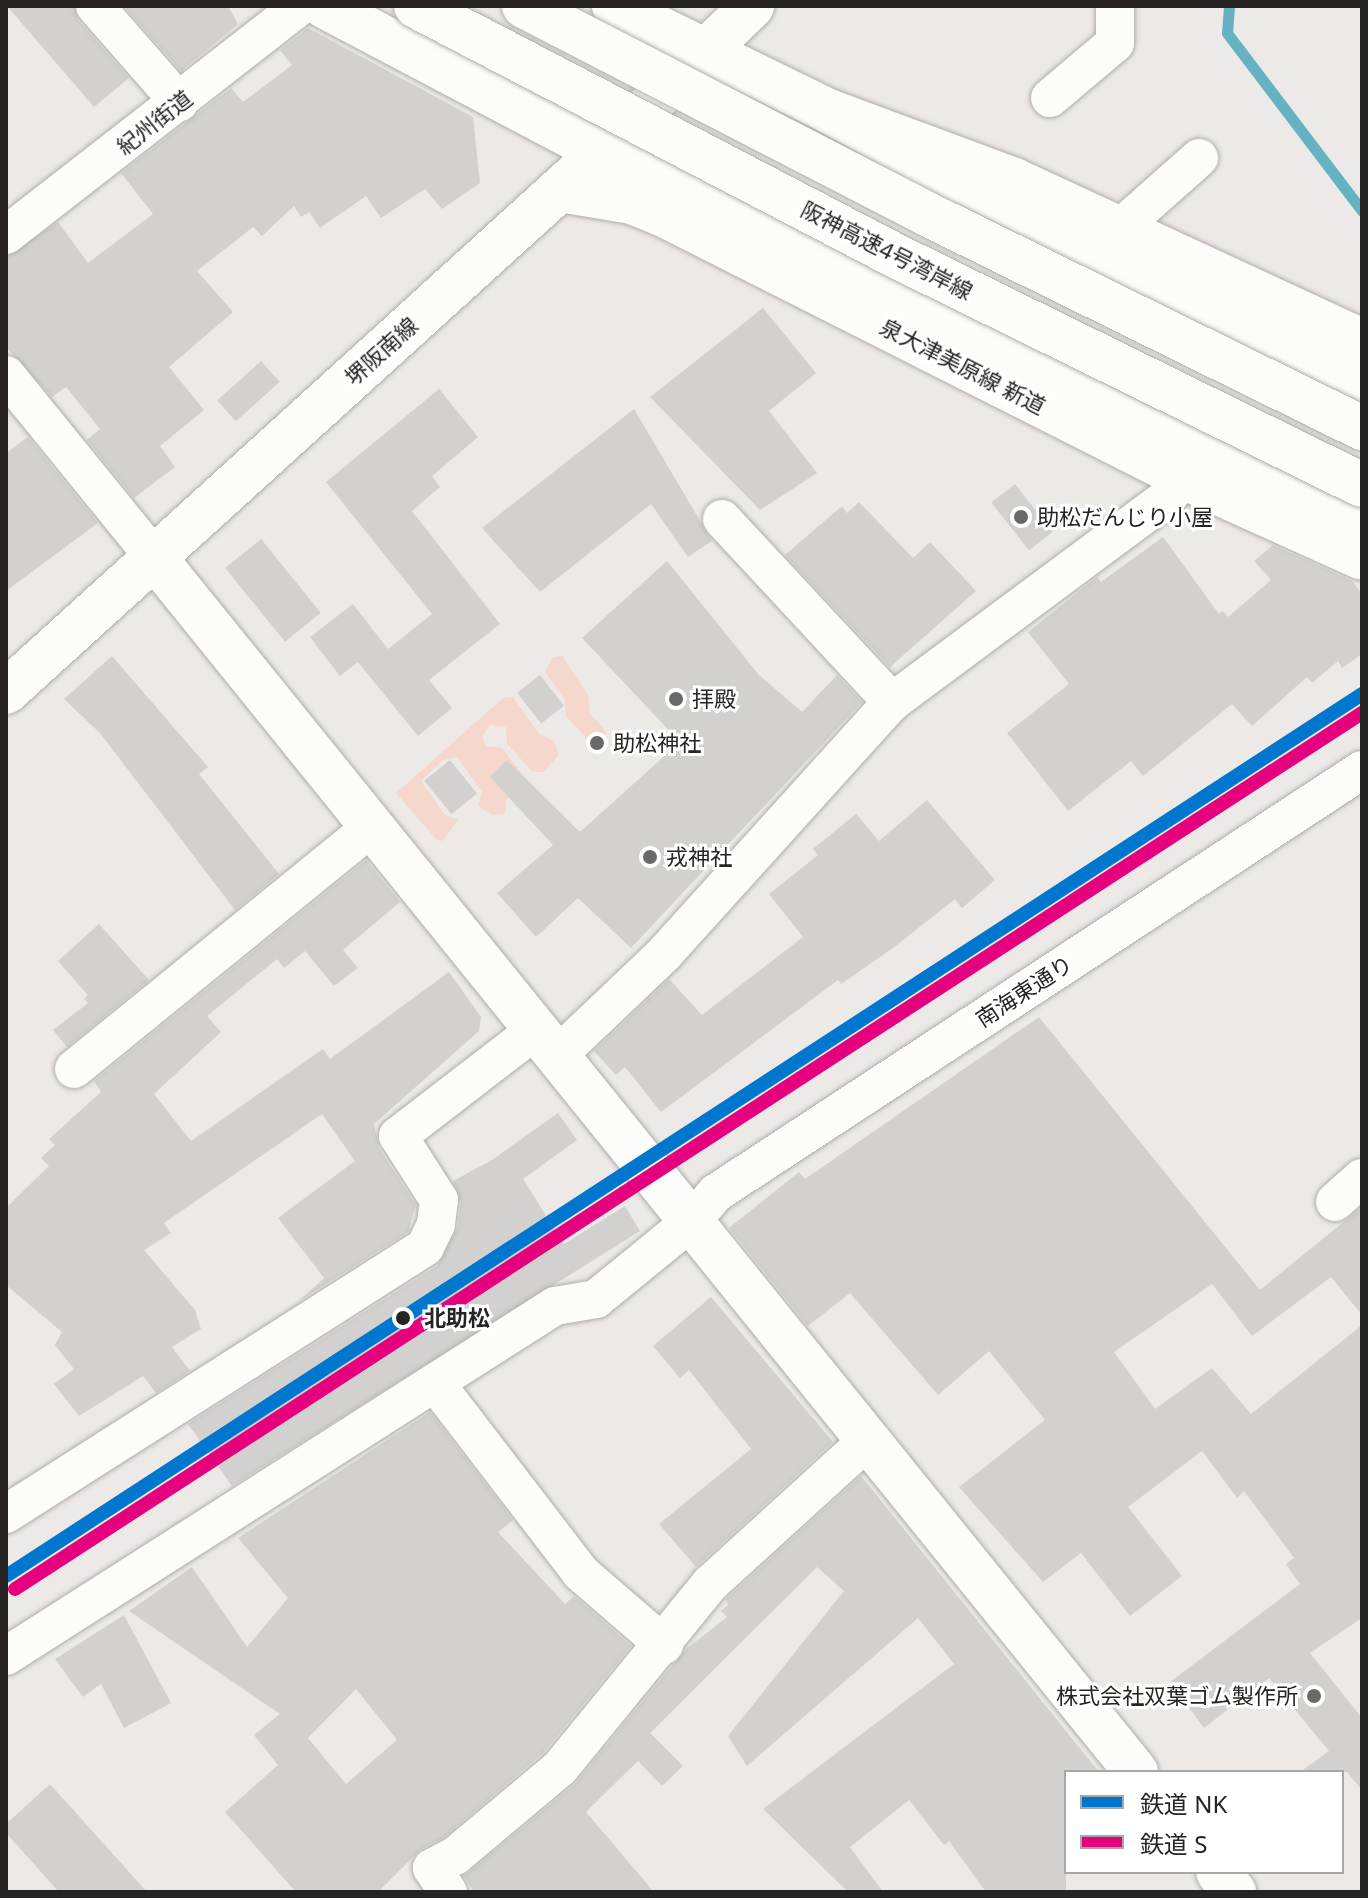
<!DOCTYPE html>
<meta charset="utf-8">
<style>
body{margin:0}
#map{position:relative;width:1368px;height:1898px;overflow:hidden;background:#ece9e7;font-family:"Noto Sans","Noto Sans JP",sans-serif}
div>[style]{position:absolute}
.green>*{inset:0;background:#f5d7cb}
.stream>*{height:11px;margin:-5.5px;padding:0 5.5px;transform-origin:5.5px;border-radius:5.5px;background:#64b2c2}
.building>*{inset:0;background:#d3d1d0;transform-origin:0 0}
.roads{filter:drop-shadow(0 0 2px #b0adac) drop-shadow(0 0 2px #b0adac)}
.street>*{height:38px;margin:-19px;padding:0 19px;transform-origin:19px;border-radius:19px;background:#fcfcfb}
.secondary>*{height:44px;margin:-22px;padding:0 22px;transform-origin:22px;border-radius:22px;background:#fcfcfb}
.primary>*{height:44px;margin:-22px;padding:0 22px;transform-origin:22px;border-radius:22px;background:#fcfcfb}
.highway>*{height:44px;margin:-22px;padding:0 22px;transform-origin:22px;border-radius:22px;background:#fcfcfb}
.bridges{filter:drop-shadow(0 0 2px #b0adac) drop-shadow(0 0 2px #b0adac)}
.highway-bridge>*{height:44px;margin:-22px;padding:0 22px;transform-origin:22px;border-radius:22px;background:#fcfcfb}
.rail-1>*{height:14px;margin:-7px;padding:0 7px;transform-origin:7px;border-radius:7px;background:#0077ce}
.rail-2>*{height:14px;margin:-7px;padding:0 7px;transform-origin:7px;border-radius:7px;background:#e5007d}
.dots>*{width:22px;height:22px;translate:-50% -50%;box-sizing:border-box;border:4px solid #fff;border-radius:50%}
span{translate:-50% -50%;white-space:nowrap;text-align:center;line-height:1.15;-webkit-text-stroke:6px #fff;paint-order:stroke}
.street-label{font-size:22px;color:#262322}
.poi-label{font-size:22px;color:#262322}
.left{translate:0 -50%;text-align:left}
.right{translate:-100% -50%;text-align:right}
.stop-label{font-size:22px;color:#262322;font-weight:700}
.frame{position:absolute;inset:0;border:8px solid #262322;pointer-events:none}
.legend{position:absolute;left:1064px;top:1770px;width:280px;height:104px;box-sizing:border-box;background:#fff;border:2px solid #a8a7a7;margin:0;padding:10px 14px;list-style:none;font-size:24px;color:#262322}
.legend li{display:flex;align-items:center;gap:16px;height:40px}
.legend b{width:40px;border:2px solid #a8a7a7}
</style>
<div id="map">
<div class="green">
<i style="clip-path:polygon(562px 656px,588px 695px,590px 713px,606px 732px,603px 738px,588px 740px,566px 716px,565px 700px,545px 672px,552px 658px)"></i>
<i style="clip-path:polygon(513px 697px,539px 734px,554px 741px,559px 755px,543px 772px,533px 772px,507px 744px,506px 727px,490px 725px,482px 736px,486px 746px,502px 748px,525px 778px,506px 800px,505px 814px,493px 815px,478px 806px,482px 792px,457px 757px,443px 760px,421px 781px,445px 815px,458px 820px,443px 841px,436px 839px,396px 793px,503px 698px)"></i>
</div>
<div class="stream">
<i style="left:1229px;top:6px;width:27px;rotate:94deg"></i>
<i style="left:1227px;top:33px;width:223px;rotate:52.8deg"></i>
</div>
<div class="building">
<i style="clip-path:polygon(7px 6px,74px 6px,78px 20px,129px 78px,94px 107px)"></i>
<i style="clip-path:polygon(124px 6px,228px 6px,238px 24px,181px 71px)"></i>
<i style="clip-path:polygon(308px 28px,473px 117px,480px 183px,442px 209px,425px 189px,381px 218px,366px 196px,320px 228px,309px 212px,301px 217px,294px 206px,262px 236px,253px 227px,197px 271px,233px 312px,169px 367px,204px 410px,160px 446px,175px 467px,134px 498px,87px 440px,100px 429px,66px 387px,52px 397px,6px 347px,6px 257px,58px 222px,88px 263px,153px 214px,121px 173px,231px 88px,243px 102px,292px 65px,280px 50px)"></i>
<i style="clip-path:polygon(763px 308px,816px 373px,769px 411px,817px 473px,760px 510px,650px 397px)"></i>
<i style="left:261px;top:361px;width:28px;height:59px;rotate:48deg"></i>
<i style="clip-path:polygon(439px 389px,478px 437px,432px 476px,440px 487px,412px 511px,500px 624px,429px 680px,452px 708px,418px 736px,358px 662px,340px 676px,310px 637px,353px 604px,388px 649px,432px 614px,326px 482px)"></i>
<i style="clip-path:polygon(634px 409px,712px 541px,688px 557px,651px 504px,540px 592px,482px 528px)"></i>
<i style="clip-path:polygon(28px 437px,98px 523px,6px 591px,6px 453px)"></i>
<i style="left:1015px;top:484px;width:61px;height:30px;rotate:52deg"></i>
<i style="clip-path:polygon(859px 502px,913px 558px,930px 542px,976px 591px,890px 667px,785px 555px,842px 506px,847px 513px)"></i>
<i style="clip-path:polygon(1163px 537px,1219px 614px,1223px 611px,1228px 617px,1271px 580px,1254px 561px,1273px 545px,1352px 581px,1362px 594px,1362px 654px,1342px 668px,1338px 661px,1312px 683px,1307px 677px,1252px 726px,1232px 704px,1143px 776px,1131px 761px,1068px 811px,1007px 733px,1069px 684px,1028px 632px,1097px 577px,1101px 582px)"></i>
<i style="left:261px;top:539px;width:95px;height:46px;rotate:51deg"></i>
<i style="clip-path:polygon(667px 561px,759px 675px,802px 712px,837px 675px,862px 702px,631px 948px,578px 898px,536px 937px,497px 893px,553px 845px,490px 777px,507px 760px,580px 832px,680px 742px,582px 638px)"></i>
<i style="clip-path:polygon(112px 656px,208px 767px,199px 774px,279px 874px,235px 910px,100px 733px,64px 699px)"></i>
<i style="left:540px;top:675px;width:39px;height:29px;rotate:52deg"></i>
<i style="left:450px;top:760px;width:43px;height:33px;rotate:51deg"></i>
<i style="clip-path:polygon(927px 800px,995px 880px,962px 908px,955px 899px,893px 948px,841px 984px,838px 980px,661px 1112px,625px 1067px,616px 1075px,594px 1051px,669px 979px,702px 1015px,803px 937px,769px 894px,818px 855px,813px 849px,856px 814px,879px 841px)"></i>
<i style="clip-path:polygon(366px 860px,400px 902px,343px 950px,358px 968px,334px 986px,305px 951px,284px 968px,277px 959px,207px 1016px,221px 1032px,154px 1094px,191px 1141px,323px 1049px,330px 1059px,449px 972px,481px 1017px,479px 1031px,374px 1124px,379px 1148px,416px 1205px,408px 1232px,299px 1301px,324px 1278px,278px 1218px,355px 1161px,322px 1114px,164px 1223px,171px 1233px,144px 1250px,195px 1310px,201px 1329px,172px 1347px,190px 1371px,156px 1393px,143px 1376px,79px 1416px,54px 1384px,74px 1369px,55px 1345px,62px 1332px,6px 1285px,6px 1208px,49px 1166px,41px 1158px,55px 1145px,49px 1139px,101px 1092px,94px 1081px)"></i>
<i style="clip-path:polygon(99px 924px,149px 980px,67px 1047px,53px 1030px,88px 1003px,84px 999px,88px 995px,58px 961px)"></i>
<i style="clip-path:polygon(1039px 1017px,1260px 1290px,1362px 1207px,1362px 1315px,1331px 1277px,1252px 1336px,1212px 1284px,1114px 1352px,1155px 1409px,1212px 1368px,1251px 1414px,1362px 1325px,1362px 1618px,1310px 1653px,1362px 1718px,1362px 1790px,1347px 1772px,1300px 1772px,1329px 1751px,1269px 1678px,1204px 1728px,1170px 1682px,1300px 1584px,1286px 1564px,1294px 1558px,1244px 1491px,1237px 1498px,1202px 1451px,1128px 1507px,1182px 1576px,1130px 1616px,1081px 1553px,1043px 1582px,959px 1487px,1045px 1420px,989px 1351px,938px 1395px,850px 1293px,808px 1326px,729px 1228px,799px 1172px,805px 1179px)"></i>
<i style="clip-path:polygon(558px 1113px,577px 1140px,523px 1179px,564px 1244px,625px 1206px,640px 1231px,232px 1486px,188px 1424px,437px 1266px,458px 1227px,461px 1202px,453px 1181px,492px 1160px)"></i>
<i style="clip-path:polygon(711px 1297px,833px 1442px,696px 1567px,659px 1524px,751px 1449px,689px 1370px,680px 1378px,653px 1346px)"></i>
<i style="clip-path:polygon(evenodd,430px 1412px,513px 1520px,498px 1532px,565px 1604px,574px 1596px,631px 1646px,544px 1752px,443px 1838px,421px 1849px,378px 1892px,296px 1892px,225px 1812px,278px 1765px,254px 1735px,280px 1714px,129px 1611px,192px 1567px,247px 1647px,288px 1598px,238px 1538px,430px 1412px,356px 1689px,397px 1740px,346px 1784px,308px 1738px,356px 1689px)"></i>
<i style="clip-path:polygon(861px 1476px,1099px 1772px,1066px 1772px,1066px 1892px,986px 1892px,949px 1841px,944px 1845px,909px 1800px,850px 1847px,883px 1892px,848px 1892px,763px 1809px,954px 1664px,918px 1618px,747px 1766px,728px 1736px,844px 1591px,817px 1567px,650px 1733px,683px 1766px,662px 1786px,638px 1761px,586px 1812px,654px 1892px,474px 1892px,464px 1876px,574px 1785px,685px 1650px,727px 1617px,721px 1611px,728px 1605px,726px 1599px)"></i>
<i style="clip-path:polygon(124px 1615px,171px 1703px,124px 1728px,101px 1684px,83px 1697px,55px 1659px)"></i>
<i style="clip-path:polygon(50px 1784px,147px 1892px,59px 1892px,6px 1833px,6px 1824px)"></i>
</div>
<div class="roads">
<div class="street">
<i style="left:95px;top:6px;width:128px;rotate:48.8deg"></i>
<i style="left:1050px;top:98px;width:85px;rotate:-40.2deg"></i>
<i style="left:1115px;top:43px;width:37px;rotate:-90deg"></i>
<i style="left:1119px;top:229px;width:107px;rotate:-41.6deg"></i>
<i style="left:6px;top:235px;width:373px;rotate:-37.9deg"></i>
<i style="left:6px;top:375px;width:235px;rotate:50.9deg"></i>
<i style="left:722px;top:519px;width:250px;rotate:47.1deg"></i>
<i style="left:557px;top:1056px;width:149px;rotate:-43.6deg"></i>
<i style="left:665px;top:953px;width:338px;rotate:-47.9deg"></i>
<i style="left:892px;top:702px;width:344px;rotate:-36.6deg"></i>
<i style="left:1168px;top:497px;width:25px;rotate:-53deg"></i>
<i style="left:74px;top:1069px;width:384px;rotate:-39.1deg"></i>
<i style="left:1335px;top:1202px;width:36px;rotate:-42deg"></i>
<i style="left:436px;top:1384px;width:238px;rotate:52.5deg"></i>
<i style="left:581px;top:1573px;width:110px;rotate:40.9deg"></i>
<i style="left:6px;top:1514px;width:497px;rotate:-32.5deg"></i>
<i style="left:425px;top:1247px;width:25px;rotate:-64deg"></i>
<i style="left:436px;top:1224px;width:24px;rotate:-83deg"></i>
<i style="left:439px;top:1200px;width:76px;rotate:-122.6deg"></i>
<i style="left:398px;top:1136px;width:175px;rotate:-37.6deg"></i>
<i style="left:6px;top:1656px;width:651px;rotate:-32.52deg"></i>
<i style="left:555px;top:1306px;width:42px;rotate:-9.7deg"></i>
<i style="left:596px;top:1299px;width:125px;rotate:-39.2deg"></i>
<i style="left:693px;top:1220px;width:35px;rotate:-50deg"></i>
<i style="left:716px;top:1193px;width:772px;rotate:-33.22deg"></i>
<i style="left:448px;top:1892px;width:29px;rotate:-124deg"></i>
<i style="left:432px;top:1868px;width:26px;rotate:-28deg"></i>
<i style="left:455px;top:1856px;width:137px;rotate:-40deg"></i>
<i style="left:560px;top:1768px;width:237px;rotate:-50.8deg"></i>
<i style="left:710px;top:1584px;width:212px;rotate:-42.3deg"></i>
</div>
<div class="secondary">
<i style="left:154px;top:557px;width:1562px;rotate:51.05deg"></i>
<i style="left:6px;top:692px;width:804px;rotate:-42.23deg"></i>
<i style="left:601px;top:152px;width:210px;rotate:-44deg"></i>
<i style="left:1218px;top:1872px;width:26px;rotate:51deg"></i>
</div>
<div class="primary">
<i style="left:324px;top:6px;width:313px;rotate:27.8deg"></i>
<i style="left:614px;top:6px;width:236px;rotate:26.1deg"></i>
<i style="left:826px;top:110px;width:201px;rotate:20.4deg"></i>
<i style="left:1014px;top:180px;width:383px;rotate:24.8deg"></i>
<i style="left:560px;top:190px;width:73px;rotate:9.5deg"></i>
<i style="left:632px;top:202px;width:32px;rotate:22deg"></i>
<i style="left:662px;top:214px;width:584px;rotate:26.78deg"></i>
<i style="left:1183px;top:477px;width:196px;rotate:24.3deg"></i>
</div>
<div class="highway">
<i style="left:826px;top:110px;width:330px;rotate:28.6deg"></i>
<i style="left:1116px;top:268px;width:273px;rotate:25.8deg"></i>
<i style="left:601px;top:152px;width:849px;rotate:26.29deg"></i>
</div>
</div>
<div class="bridges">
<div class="highway-bridge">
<i style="left:416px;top:6px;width:541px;rotate:27.51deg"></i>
<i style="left:896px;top:256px;width:519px;rotate:26.17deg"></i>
<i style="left:524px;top:6px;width:454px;rotate:27.3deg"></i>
<i style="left:927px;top:214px;width:485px;rotate:26.2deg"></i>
</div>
</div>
<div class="rail-1">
<i style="left:6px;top:1576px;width:1618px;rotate:-33.04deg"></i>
</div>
<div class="rail-2">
<i style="left:15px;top:1589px;width:1607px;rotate:-33.04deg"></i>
</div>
<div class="dots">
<i style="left:1021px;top:517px;background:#6b6867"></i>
<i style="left:676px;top:699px;background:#6b6867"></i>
<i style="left:597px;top:743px;background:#6b6867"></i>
<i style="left:650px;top:857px;background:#6b6867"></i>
<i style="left:403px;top:1318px;background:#262322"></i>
<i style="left:1314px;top:1696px;background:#6b6867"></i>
</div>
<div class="street-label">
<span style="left:154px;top:122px;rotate:-38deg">紀州街道</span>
<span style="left:887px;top:250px;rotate:27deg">阪神高速4号湾岸線</span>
<span style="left:381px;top:351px;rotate:-42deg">堺阪南線</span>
<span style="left:963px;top:366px;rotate:27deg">泉大津美原線 新道</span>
<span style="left:1024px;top:991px;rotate:-33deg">南海東通り</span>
</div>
<div class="poi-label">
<span class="left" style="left:1037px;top:517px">助松だんじり小屋</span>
<span class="left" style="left:692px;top:699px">拝殿</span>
<span class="left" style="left:613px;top:743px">助松神社</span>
<span class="left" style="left:666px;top:857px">戎神社</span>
<span class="right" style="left:1298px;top:1696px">株式会社双葉ゴム製作所</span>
</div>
<div class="stop-label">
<span class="left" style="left:424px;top:1318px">北助松</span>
</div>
<div class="frame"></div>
<ul class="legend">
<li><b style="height:10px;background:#0077ce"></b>鉄道 NK</li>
<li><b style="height:10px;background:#e5007d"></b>鉄道 S</li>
</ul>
</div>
